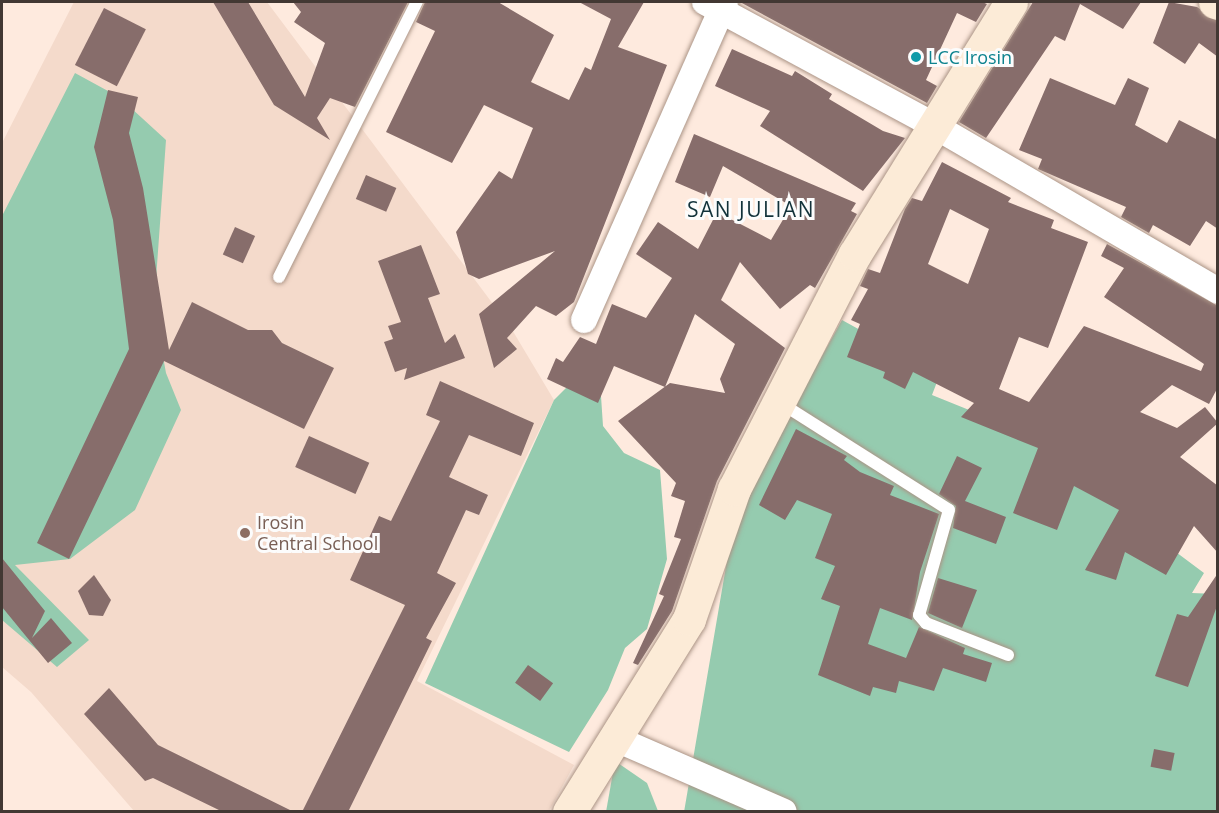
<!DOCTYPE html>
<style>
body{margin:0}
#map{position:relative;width:1219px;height:813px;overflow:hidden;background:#feeade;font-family:"Open Sans",sans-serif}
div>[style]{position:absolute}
.built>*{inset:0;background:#f4dacb}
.green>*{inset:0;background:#95cbaf}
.building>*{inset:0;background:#876d6b;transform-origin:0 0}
.roads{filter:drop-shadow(0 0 2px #ab9486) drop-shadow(0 0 2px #ab9486)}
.lane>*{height:12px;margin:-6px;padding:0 6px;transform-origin:6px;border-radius:6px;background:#fff}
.street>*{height:26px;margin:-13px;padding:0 13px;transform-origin:13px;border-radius:13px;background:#fff}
.secondary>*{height:33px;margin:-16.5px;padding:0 16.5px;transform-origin:16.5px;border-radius:16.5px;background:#fcebd7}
.dots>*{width:16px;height:16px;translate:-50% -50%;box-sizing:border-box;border:3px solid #fcfcfc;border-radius:50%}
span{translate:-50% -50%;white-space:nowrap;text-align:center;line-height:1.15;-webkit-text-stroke:6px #fcfcfc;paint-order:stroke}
.culture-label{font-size:18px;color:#0d838f}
.left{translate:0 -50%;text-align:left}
.education-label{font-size:18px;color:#785e54}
.quarter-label{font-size:21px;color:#12323a;letter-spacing:1.5px}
.frame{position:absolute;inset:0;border:3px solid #423833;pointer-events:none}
</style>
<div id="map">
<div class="built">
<i style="clip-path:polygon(74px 2px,267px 2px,511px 328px,554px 400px,417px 681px,574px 765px,549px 811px,134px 811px,31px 692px,2px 667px,2px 143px)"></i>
</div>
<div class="green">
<i style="clip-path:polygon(75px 73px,119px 97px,166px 140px,154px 307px,166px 373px,181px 410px,135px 510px,70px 559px,15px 565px,89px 640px,57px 667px,2px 620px,2px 216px)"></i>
<i style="clip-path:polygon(842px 320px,940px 374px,932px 395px,1088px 458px,1109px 502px,1204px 573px,1192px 593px,1217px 594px,1217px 811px,684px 812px,731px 537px,752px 482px)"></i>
<i style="clip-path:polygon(573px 381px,601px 396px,603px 426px,624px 453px,660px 470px,667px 559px,647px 629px,625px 648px,608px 690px,569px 752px,425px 683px,554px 400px)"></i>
<i style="clip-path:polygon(615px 761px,647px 783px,658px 811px,606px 812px)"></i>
</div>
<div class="building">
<i style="clip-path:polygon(213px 2px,248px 2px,305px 97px,325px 43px,294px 22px,301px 12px,293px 2px,408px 2px,355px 107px,330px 98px,317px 118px,330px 140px,274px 105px)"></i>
<i style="clip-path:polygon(425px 2px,498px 2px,554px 35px,531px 82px,569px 100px,585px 67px,591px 70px,611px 19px,579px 2px,644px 2px,618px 47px,667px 65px,574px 302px,556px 316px,536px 306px,507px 338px,517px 349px,494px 368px,479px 314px,555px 251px,479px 279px,468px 274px,456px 232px,499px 171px,512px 179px,533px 128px,484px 105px,452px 163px,386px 132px,435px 31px,416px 22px)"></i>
<i style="clip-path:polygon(740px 2px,982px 2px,987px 4px,976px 22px,957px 13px,926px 80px,937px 86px,927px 103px)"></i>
<i style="clip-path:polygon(1033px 2px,1141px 2px,1123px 29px,1080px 4px,1065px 41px,1055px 36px,986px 138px,959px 122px)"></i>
<i style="clip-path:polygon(1169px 2px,1197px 7px,1218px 21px,1218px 57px,1199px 43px,1185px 64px,1153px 43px)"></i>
<i style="left:104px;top:8px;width:47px;height:64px;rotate:27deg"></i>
<i style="clip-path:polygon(732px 49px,792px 76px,795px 71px,832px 94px,829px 99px,883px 131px,905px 138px,863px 191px,760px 126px,770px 111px,715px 86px)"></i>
<i style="clip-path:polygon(1050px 78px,1115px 105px,1128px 78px,1149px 88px,1135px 125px,1167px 143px,1179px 120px,1218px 140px,1218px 229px,1206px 221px,1190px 246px,1153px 225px,1149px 233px,1121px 217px,1126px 207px,1038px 169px,1042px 159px,1019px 150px)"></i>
<i style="clip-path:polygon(108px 90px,138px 97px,129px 133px,143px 188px,169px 350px,192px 302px,248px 330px,272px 330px,282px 343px,334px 368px,304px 429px,164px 361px,69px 559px,37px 543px,129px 349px,113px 220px,94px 147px)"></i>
<i style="clip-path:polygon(694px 134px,856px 203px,851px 211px,857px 214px,815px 288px,810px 285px,780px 309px,740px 262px,721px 300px,785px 348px,717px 481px,672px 611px,638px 665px,633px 663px,664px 596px,659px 594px,681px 539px,674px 537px,685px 501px,671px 496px,676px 483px,618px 421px,670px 383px,725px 393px,720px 379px,735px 344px,695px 314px,665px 387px,614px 366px,598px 403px,547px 379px,556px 358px,563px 362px,580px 337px,596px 344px,612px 304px,646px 318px,672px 278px,636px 254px,658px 222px,698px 249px,717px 212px,771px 240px,791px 206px,723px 166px,710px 197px,675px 182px)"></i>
<i style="clip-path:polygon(evenodd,942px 162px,1011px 198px,1008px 202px,1054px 220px,1051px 228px,1088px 242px,1048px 348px,1019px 337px,999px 389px,1029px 402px,1084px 326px,1201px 371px,1204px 364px,1104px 297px,1124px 268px,1101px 256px,1107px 244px,1218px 306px,1218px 387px,1209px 404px,1172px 385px,1140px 412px,1177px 428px,1205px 407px,1218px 423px,1180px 457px,1218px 486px,1218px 553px,1194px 526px,1166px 575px,1125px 552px,1116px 580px,1085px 570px,1119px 510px,1074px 486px,1057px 530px,1013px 513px,1038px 448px,961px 417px,974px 403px,913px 372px,905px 389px,883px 378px,885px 372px,847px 357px,860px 324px,851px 320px,868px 289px,860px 286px,868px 269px,880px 273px,905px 209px,912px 198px,922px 201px,942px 162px,950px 209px,989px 229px,968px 284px,928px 264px,950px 209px)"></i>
<i style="left:366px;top:175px;width:33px;height:26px;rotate:23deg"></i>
<i style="left:235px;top:227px;width:22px;height:30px;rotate:24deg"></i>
<i style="clip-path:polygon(421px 245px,440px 294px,428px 298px,445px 343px,455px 334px,465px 358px,404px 380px,407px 368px,395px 372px,384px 342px,393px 339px,388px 326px,401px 322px,378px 261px)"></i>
<i style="clip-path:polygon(440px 381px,534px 423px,521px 456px,469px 435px,449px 477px,488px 495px,479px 515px,466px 510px,437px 573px,456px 583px,426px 638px,432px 641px,348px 812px,302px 812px,405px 605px,350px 580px,379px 516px,391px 521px,440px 421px,426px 415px)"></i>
<i style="clip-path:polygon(796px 429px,847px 456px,844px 460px,860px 472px,894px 486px,890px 495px,939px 514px,920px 572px,912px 620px,880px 608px,868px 644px,906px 658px,919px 627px,965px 648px,963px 654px,992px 663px,986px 682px,943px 668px,934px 691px,899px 681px,896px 693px,873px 687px,870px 696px,818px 675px,840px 606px,821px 599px,835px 566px,815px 558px,832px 514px,797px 500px,785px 520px,759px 505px)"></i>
<i style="left:309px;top:436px;width:66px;height:34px;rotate:24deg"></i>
<i style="clip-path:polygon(957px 456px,982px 468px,965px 501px,1006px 517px,996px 544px,953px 528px,956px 506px,939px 494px)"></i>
<i style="clip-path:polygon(2px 558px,45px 611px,32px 638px,51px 618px,72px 643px,48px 663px,2px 607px)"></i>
<i style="clip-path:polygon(1218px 573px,1218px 603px,1188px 687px,1155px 676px,1177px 614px,1188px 617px)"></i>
<i style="clip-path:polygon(94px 575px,111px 600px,103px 616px,89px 615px,78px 591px)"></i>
<i style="clip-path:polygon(938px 578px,977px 590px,962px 628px,928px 613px)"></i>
<i style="left:528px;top:665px;width:31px;height:22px;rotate:36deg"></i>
<i style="clip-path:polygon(109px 688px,158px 745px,294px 812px,223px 812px,153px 778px,145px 781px,84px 714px)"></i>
<i style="left:1154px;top:749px;width:21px;height:18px;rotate:11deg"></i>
</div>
<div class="roads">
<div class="lane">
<i style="left:279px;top:277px;width:308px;rotate:-63.4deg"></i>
<i style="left:779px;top:402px;width:201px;rotate:32.4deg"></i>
<i style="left:949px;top:510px;width:109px;rotate:105.9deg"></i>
<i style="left:919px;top:615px;width:11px;rotate:49deg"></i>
<i style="left:926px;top:623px;width:88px;rotate:21.3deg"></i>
</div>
<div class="street">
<i style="left:705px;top:2px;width:259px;rotate:28.3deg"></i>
<i style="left:933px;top:125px;width:330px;rotate:30.2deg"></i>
<i style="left:584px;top:320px;width:348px;rotate:-66.1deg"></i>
<i style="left:614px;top:738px;width:185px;rotate:23.5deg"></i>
</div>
<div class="secondary">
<i style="left:1215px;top:2px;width:3px;rotate:18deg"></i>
<i style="left:569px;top:812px;width:227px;rotate:-58.1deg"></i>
<i style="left:689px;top:619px;width:138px;rotate:-70.9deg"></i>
<i style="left:734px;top:489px;width:264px;rotate:-62.8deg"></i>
<i style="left:855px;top:254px;width:296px;rotate:-58.2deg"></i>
</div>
</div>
<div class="dots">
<i style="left:916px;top:57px;background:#0f9aa8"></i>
<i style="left:245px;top:533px;background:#8d6e63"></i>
</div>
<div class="culture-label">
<span class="left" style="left:928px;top:57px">LCC Irosin</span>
</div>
<div class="education-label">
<span class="left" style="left:257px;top:533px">Irosin<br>Central School</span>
</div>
<div class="quarter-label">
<span style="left:751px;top:209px">SAN JULIAN</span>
</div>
<div class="frame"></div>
</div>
